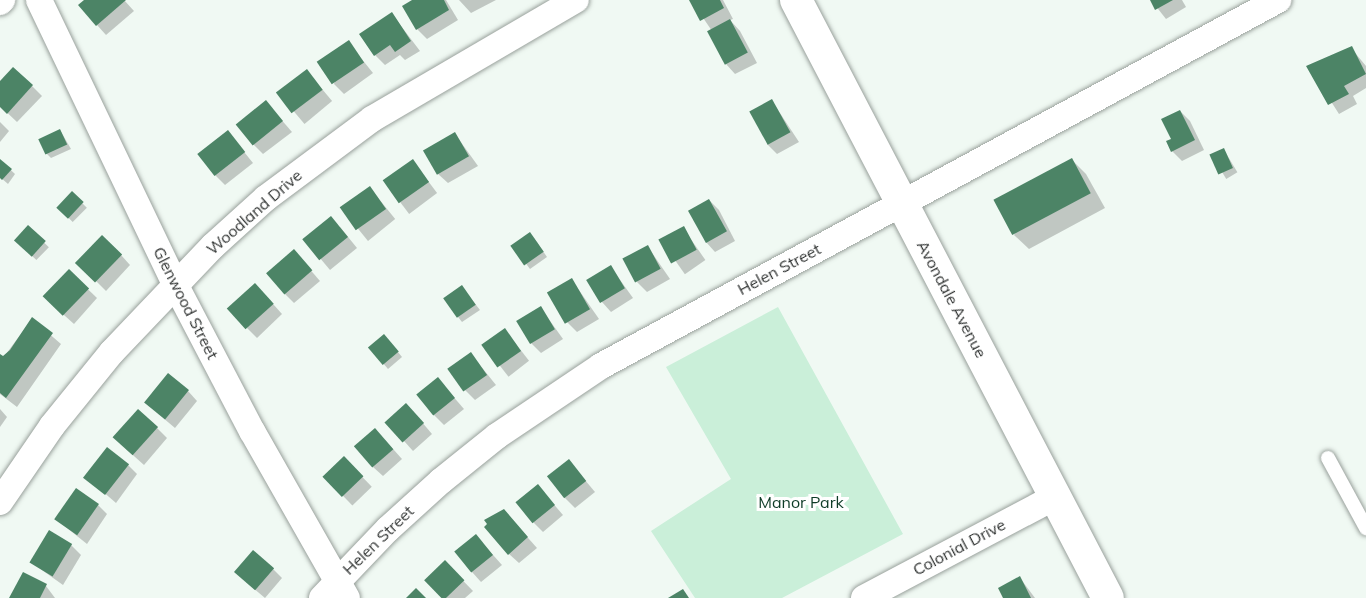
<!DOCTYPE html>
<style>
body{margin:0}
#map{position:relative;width:1366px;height:598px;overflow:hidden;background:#f0f9f3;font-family:Mulish,sans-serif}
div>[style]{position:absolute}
.green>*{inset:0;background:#caefd9}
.shadow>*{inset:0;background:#0003;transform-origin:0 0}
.building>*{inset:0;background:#4c8466;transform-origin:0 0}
.roads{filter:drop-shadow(0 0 2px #99a19c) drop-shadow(0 0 2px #99a19c)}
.service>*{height:14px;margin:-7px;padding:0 7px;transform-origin:7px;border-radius:7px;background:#fff}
.minor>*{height:26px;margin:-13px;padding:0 13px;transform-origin:13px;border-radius:13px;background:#fff}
.tertiary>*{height:32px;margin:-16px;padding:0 16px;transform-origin:16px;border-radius:16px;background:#fff}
span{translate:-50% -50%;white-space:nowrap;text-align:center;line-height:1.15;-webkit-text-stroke:6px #fff;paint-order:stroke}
.street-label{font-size:16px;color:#303332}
.park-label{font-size:16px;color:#0d3b26}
</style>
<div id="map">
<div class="green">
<i style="clip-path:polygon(778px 307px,903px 534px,782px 598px,695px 598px,651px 531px,731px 479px,666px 367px)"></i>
</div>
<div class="shadow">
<i style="clip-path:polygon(86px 0,124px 0,134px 11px,106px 35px,97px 25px)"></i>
<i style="clip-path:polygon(415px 0,446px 0,458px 20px,427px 39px,417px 29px)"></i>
<i style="clip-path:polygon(459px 0,496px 0,471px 13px)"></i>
<i style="clip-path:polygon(691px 0,723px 0,733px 19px,730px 20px,740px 31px,757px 63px,735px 74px,726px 64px,709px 33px,712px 31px)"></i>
<i style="clip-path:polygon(1151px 0,1182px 0,1186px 7px,1166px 19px)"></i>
<i style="clip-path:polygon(392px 14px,420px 51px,405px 60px,400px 55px,385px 65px,375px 55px)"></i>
<i style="clip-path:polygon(348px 42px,373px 73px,344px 94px,334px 84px)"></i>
<i style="clip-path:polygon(1351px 48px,1366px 66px,1366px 88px,1353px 96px,1357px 104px,1339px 114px,1309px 67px)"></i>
<i style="left:307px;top:71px;width:39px;height:36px;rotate:50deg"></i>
<i style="clip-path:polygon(0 83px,32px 86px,42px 96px,17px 122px,0 106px)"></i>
<i style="clip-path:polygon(772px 101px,799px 142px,777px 154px,767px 144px)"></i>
<i style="clip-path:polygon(266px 102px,292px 132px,263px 154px,253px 144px)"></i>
<i style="clip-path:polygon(1180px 111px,1190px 121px,1204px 150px,1182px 161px,1172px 151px)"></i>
<i style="clip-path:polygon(0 122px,9px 131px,0 142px)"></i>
<i style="clip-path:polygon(60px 130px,71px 149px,51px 158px,46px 153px)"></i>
<i style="clip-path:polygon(228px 132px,253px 163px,225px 185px,215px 175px)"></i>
<i style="clip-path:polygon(455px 134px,478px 166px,448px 183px,438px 174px)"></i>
<i style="left:1224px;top:150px;width:26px;height:13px;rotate:59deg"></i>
<i style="clip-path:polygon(0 160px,15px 174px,8px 184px,0 177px)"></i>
<i style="clip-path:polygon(1072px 160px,1086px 174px,1105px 208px,1029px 249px,1014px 235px)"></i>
<i style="left:413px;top:161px;width:40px;height:35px;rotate:53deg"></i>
<i style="left:370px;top:188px;width:40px;height:35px;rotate:51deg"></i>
<i style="left:72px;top:193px;width:21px;height:20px;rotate:45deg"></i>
<i style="clip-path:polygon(709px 200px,719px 210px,735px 241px,715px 252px,706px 242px)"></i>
<i style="left:28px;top:227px;width:29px;height:18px;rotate:44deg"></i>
<i style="clip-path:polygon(340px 227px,357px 248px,330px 270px,304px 239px)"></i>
<i style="left:683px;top:228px;width:39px;height:25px;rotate:55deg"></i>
<i style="clip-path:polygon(534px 238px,547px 257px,530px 269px,513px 246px)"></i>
<i style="clip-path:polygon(648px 247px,670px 279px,647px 292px,637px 282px)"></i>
<i style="clip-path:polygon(294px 251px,320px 281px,294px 303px,284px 293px)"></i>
<i style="clip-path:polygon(121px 255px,130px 265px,106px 291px,88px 273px)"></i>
<i style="clip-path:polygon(610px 266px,633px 298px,611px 312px,602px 302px)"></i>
<i style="clip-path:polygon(69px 271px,97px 298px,74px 324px,55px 307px)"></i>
<i style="clip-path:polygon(572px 280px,599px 319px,577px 332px,567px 322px)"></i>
<i style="clip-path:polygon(462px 287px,480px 310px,462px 322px,458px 317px)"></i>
<i style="clip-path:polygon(265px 295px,282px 314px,257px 338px,247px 328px)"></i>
<i style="clip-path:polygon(540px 307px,563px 339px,541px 353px,531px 343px)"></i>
<i style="clip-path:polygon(32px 319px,61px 344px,17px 407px,0 394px,0 355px,3px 358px)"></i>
<i style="left:505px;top:330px;width:39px;height:26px;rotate:52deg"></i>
<i style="clip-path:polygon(389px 341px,402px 357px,388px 369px,370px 348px)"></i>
<i style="clip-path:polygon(471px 354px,496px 385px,475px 400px,465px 390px)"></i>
<i style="clip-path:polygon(438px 379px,464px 409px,444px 425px,434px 415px)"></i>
<i style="clip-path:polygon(188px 391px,197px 401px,175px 428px,156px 412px)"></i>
<i style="clip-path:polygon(0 409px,7px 417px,0 427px)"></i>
<i style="clip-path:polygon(415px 414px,432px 434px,413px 451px,404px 441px)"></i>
<i style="clip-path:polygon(157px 428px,167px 438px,144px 465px,125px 448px)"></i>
<i style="clip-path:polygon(385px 440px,402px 459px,383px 476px,373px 467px)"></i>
<i style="left:344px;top:458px;width:40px;height:27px;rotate:46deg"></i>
<i style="clip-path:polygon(569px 461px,595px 492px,575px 508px,565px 498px)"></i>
<i style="clip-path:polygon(128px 465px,137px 474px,116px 503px,86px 477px)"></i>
<i style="clip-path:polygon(538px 486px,563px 515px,543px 532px,533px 522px)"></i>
<i style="clip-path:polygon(98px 505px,107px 514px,87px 544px,57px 520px)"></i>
<i style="clip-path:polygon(513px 521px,537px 548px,519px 563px,509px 554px)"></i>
<i style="clip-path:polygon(476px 536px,502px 565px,481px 582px,472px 572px)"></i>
<i style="clip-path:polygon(71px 545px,81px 555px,63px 585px,32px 563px)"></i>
<i style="clip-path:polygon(445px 562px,473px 591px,465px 598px,443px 598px,426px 580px)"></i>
<i style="clip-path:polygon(273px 569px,282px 578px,265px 598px,246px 582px)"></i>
<i style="clip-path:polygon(24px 574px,46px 586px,55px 598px,11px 598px)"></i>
<i style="clip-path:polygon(1020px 578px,1035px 598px,1005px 598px)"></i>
</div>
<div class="building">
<i style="clip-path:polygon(84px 0,126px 0,96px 26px,78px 5px)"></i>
<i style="clip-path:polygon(412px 0,444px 0,449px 10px,416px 30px,402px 6px)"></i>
<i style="clip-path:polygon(689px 0,720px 0,724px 8px,700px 21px)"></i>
<i style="clip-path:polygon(1150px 0,1173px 0,1155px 10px)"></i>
<i style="clip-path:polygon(392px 12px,411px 41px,395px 52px,390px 45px,374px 56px,359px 34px)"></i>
<i style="left:730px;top:19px;width:38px;height:26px;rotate:62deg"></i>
<i style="left:349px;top:40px;width:27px;height:39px;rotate:56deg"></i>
<i style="clip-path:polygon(1352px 46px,1366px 74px,1344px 86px,1349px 94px,1328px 105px,1306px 66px)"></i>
<i style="clip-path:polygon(13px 67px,33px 85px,7px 114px,0 107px,0 81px)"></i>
<i style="left:307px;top:69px;width:26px;height:39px;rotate:53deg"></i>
<i style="left:772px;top:99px;width:38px;height:26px;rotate:61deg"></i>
<i style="left:266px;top:100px;width:27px;height:39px;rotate:51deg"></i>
<i style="clip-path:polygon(1180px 110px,1195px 140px,1171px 152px,1166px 141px,1171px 139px,1161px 119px)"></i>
<i style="left:60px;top:129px;width:17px;height:24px;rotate:65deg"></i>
<i style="left:228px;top:130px;width:28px;height:39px;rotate:52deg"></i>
<i style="left:455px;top:132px;width:28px;height:37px;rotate:60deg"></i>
<i style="left:1224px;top:148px;width:22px;height:16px;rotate:66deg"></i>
<i style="left:1072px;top:158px;width:40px;height:89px;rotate:62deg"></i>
<i style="clip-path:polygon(0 159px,12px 169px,2px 180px,0 178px)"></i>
<i style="left:413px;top:159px;width:28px;height:37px;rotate:55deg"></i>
<i style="left:370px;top:186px;width:28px;height:37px;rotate:55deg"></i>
<i style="left:72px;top:191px;width:16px;height:23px;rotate:43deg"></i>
<i style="left:709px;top:199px;width:37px;height:24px;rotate:61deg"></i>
<i style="left:331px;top:216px;width:27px;height:37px;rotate:51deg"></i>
<i style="left:28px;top:225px;width:24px;height:21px;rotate:42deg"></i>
<i style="left:684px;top:226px;width:27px;height:29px;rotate:62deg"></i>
<i style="left:530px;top:232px;width:24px;height:24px;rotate:55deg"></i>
<i style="left:102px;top:235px;width:28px;height:39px;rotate:44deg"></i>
<i style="left:648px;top:245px;width:27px;height:29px;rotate:62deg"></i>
<i style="left:294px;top:249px;width:28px;height:37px;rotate:49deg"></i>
<i style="left:611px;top:265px;width:27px;height:29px;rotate:59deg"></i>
<i style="left:69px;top:269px;width:28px;height:38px;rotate:44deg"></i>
<i style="left:572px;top:278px;width:36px;height:29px;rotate:60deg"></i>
<i style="left:255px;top:283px;width:28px;height:38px;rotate:48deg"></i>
<i style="left:462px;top:285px;width:24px;height:23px;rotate:55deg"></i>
<i style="left:541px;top:306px;width:27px;height:29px;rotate:59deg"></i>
<i style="clip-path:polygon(32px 317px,53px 333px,6px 398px,0 393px,0 354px,3px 356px,10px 350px)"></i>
<i style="left:505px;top:328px;width:28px;height:29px;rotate:55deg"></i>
<i style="left:384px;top:334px;width:23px;height:21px;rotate:50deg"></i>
<i style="left:471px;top:352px;width:28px;height:29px;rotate:55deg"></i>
<i style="left:168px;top:373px;width:27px;height:38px;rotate:39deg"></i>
<i style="left:438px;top:377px;width:27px;height:28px;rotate:51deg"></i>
<i style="left:406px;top:403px;width:27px;height:29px;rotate:48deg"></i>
<i style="left:138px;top:409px;width:27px;height:38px;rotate:42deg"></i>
<i style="left:375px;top:428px;width:28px;height:28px;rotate:49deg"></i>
<i style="left:107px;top:447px;width:28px;height:39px;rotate:38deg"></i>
<i style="left:344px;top:456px;width:28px;height:30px;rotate:46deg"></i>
<i style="left:569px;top:459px;width:28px;height:28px;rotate:52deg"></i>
<i style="left:538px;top:484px;width:27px;height:29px;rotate:51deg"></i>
<i style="left:76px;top:488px;width:28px;height:38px;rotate:35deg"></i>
<i style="clip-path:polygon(504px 509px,528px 537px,508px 555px,484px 527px,487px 524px,484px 520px)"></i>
<i style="left:49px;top:530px;width:27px;height:38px;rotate:31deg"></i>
<i style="left:476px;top:534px;width:27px;height:28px;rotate:51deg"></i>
<i style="left:253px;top:550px;width:28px;height:29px;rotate:41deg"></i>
<i style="left:445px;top:560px;width:28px;height:29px;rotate:46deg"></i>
<i style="clip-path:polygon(23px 572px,47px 584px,40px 598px,9px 598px)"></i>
<i style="clip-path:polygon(1020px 576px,1031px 598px,1003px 598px,998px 588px)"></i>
<i style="clip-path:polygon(416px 588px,426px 598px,406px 598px)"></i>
<i style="clip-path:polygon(683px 589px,689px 598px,668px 598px)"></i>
</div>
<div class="roads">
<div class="service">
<i style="left:1328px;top:458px;width:80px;rotate:61.5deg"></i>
</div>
<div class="minor">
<i style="left:39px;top:0;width:315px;rotate:64.4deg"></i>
<i style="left:175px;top:284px;width:166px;rotate:62.4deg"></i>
<i style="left:252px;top:431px;width:192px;rotate:60.4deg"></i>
<i style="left:0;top:2px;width:3px;rotate:-45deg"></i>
<i style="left:0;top:502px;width:92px;rotate:-55.6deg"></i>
<i style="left:52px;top:426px;width:95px;rotate:-51deg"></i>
<i style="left:112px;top:352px;width:146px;rotate:-46.4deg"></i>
<i style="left:213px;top:246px;width:72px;rotate:-42.2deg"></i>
<i style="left:266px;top:198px;width:132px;rotate:-36.7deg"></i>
<i style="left:372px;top:119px;width:236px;rotate:-30.3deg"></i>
<i style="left:322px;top:598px;width:95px;rotate:-46.3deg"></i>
<i style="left:388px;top:529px;width:72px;rotate:-42.2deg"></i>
<i style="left:441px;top:481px;width:72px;rotate:-38.8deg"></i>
<i style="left:497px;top:436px;width:125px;rotate:-33.9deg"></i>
<i style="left:601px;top:366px;width:770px;rotate:-28.4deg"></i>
<i style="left:864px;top:598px;width:216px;rotate:-27.9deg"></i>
</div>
<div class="tertiary">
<i style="left:796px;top:0;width:674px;rotate:62.45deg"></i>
</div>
</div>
<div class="street-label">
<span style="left:254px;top:212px;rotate:-41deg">Woodland Drive</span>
<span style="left:779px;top:269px;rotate:-28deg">Helen Street</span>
<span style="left:952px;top:299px;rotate:62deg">Avondale Avenue</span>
<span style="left:186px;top:303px;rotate:63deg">Glenwood Street</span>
<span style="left:378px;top:540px;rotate:-44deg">Helen Street</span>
<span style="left:959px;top:547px;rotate:-28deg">Colonial Drive</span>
</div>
<div class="park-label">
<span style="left:801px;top:502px">Manor Park</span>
</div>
</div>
